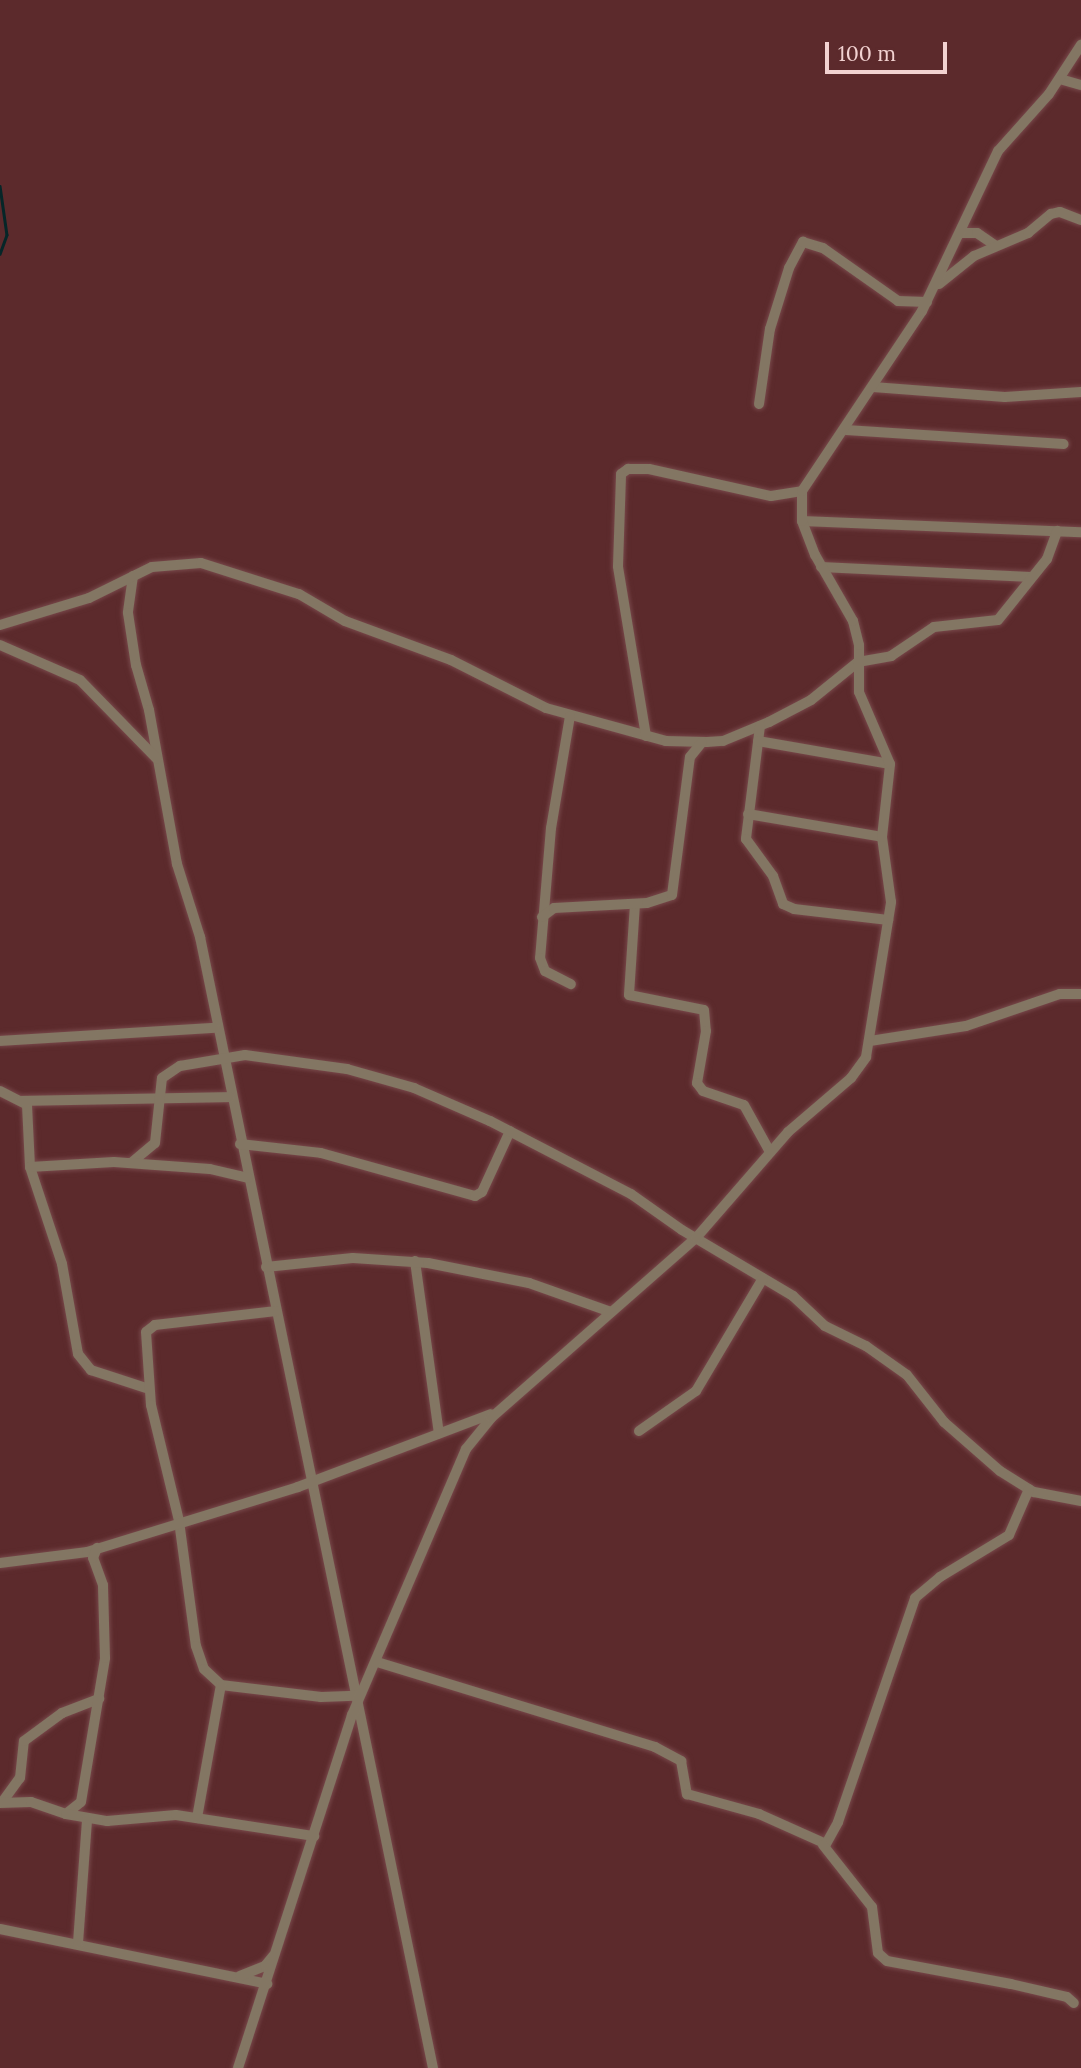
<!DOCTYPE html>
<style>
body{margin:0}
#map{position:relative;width:1081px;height:2068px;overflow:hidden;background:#5c2a2c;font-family:Lora,serif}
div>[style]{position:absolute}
.stream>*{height:2.5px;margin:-1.25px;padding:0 1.25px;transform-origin:1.25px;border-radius:1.25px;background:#062628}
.roads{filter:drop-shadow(0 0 2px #77484a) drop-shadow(0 0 2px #77484a)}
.minor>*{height:10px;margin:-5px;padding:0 5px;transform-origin:5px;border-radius:5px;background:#837663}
span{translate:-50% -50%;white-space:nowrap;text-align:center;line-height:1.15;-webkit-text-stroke:6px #5c2a2c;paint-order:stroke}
.scale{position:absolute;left:825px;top:42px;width:122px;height:32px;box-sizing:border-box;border:4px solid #f2d2d1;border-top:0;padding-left:9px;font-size:21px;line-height:24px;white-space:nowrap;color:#f2d2d1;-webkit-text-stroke:5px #5c2a2c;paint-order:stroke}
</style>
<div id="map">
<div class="stream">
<i style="left:0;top:186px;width:49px;rotate:81.9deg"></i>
<i style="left:7px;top:235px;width:20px;rotate:110deg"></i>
</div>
<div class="roads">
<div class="minor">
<i style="left:1060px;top:79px;width:22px;rotate:16deg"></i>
<i style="left:962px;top:233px;width:15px"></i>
<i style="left:977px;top:233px;width:22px;rotate:34deg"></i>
<i style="left:939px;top:284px;width:45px;rotate:-38.7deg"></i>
<i style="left:974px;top:256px;width:59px;rotate:-23.1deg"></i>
<i style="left:1028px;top:233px;width:30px;rotate:-40deg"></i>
<i style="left:1051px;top:214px;width:9px;rotate:-13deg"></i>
<i style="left:1060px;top:212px;width:22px;rotate:21deg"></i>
<i style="left:873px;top:387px;width:132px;rotate:4.3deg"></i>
<i style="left:1005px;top:397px;width:76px;rotate:-3.8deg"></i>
<i style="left:759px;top:404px;width:76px;rotate:-81.7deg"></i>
<i style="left:770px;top:329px;width:64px;rotate:-72.7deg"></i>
<i style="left:789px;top:268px;width:30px;rotate:-62deg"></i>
<i style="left:803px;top:242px;width:21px;rotate:17deg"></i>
<i style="left:823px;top:248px;width:92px;rotate:35.2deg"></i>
<i style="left:898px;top:301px;width:29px;rotate:2deg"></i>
<i style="left:846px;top:430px;width:218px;rotate:3.7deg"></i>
<i style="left:802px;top:521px;width:279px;rotate:2.3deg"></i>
<i style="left:821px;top:567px;width:210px;rotate:2.7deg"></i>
<i style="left:133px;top:576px;width:37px;rotate:98deg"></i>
<i style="left:128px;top:613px;width:53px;rotate:81.3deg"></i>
<i style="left:136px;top:665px;width:47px;rotate:73.9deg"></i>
<i style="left:149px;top:710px;width:157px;rotate:79.7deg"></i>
<i style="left:177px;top:864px;width:77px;rotate:72.5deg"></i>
<i style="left:200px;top:937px;width:1155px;rotate:78.36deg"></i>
<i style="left:0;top:625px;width:93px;rotate:-16.9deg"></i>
<i style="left:89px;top:598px;width:70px;rotate:-26.2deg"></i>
<i style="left:152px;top:567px;width:49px;rotate:-4.7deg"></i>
<i style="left:201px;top:563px;width:103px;rotate:17.6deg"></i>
<i style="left:299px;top:594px;width:53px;rotate:30.4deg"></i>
<i style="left:345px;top:621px;width:113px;rotate:20.2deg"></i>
<i style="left:451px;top:660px;width:106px;rotate:26.8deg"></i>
<i style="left:546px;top:708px;width:124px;rotate:15.4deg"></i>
<i style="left:666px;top:741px;width:41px;rotate:1.4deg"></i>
<i style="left:707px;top:742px;width:16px;rotate:-4deg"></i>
<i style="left:723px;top:741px;width:50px;rotate:-22.4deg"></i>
<i style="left:769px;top:722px;width:47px;rotate:-27.6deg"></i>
<i style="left:811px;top:700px;width:60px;rotate:-39deg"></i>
<i style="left:858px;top:662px;width:34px;rotate:-10deg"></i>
<i style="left:891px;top:656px;width:52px;rotate:-34deg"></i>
<i style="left:934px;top:627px;width:64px;rotate:-6.2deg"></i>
<i style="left:998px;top:620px;width:78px;rotate:-51.2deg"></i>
<i style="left:1047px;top:559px;width:30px;rotate:-70deg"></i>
<i style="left:0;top:645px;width:87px;rotate:23.6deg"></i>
<i style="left:80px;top:680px;width:110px;rotate:45.7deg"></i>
<i style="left:570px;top:716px;width:114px;rotate:99.6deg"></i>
<i style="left:551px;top:828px;width:130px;rotate:94.8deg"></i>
<i style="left:540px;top:958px;width:14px;rotate:69deg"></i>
<i style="left:545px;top:971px;width:29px;rotate:27deg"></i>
<i style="left:760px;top:726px;width:114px;rotate:97.1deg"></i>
<i style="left:746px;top:839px;width:46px;rotate:53.9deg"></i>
<i style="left:773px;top:876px;width:30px;rotate:70deg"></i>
<i style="left:783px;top:904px;width:12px;rotate:24deg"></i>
<i style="left:794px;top:909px;width:95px;rotate:6.7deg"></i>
<i style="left:646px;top:736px;width:172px;rotate:-99.4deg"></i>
<i style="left:618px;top:566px;width:92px;rotate:-88.1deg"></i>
<i style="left:621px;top:474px;width:9px;rotate:-36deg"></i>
<i style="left:628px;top:469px;width:21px"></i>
<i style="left:649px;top:469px;width:125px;rotate:12.5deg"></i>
<i style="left:771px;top:496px;width:31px;rotate:-9deg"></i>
<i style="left:758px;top:741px;width:134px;rotate:9.9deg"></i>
<i style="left:748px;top:814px;width:136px;rotate:9.7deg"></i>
<i style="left:635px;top:904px;width:91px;rotate:93.8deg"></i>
<i style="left:629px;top:995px;width:76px;rotate:11.3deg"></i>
<i style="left:704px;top:1010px;width:21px;rotate:85deg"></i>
<i style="left:706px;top:1031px;width:53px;rotate:99.8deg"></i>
<i style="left:697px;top:1083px;width:10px;rotate:53deg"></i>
<i style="left:703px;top:1091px;width:43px;rotate:18.9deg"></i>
<i style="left:744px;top:1105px;width:54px;rotate:61deg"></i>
<i style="left:542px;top:917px;width:15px;rotate:-37deg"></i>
<i style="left:554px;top:908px;width:93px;rotate:-3.1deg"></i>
<i style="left:647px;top:903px;width:26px;rotate:-18deg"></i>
<i style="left:672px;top:895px;width:139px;rotate:-82.6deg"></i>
<i style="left:690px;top:757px;width:19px;rotate:-51deg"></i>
<i style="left:0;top:1041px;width:215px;rotate:-3.5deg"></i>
<i style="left:870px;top:1041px;width:97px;rotate:-8.9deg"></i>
<i style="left:966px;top:1026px;width:99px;rotate:-18.8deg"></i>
<i style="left:1060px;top:994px;width:21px"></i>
<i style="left:0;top:1091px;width:30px;rotate:27deg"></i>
<i style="left:27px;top:1105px;width:62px;rotate:87.2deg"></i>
<i style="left:30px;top:1167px;width:102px;rotate:71.7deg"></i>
<i style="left:62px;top:1264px;width:91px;rotate:79.9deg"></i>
<i style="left:78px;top:1354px;width:21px;rotate:51deg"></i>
<i style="left:91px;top:1370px;width:61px;rotate:18.1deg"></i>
<i style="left:22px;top:1101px;width:208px;rotate:-1.1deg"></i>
<i style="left:240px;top:1144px;width:81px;rotate:6.3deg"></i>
<i style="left:321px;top:1153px;width:160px;rotate:15.6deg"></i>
<i style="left:475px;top:1196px;width:8px;rotate:-30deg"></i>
<i style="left:482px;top:1192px;width:67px;rotate:-65.3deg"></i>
<i style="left:131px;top:1163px;width:31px;rotate:-40deg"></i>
<i style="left:155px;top:1143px;width:65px;rotate:-83.9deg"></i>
<i style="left:162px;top:1078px;width:22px;rotate:-34deg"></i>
<i style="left:180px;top:1066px;width:66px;rotate:-9.6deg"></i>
<i style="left:245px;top:1055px;width:103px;rotate:7.8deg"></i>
<i style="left:347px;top:1069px;width:70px;rotate:15.8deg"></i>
<i style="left:414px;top:1088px;width:83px;rotate:23.5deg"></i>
<i style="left:490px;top:1121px;width:159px;rotate:27.4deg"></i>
<i style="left:631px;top:1194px;width:62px;rotate:35.2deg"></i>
<i style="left:682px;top:1230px;width:129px;rotate:30.7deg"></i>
<i style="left:793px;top:1296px;width:44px;rotate:43.2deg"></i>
<i style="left:825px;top:1326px;width:46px;rotate:26deg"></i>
<i style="left:866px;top:1346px;width:50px;rotate:35.3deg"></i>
<i style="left:907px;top:1375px;width:60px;rotate:51.8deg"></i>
<i style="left:944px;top:1422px;width:74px;rotate:41.2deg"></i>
<i style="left:1000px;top:1471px;width:40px;rotate:32deg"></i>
<i style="left:1034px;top:1492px;width:48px;rotate:10.8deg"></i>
<i style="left:30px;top:1167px;width:84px;rotate:-3.4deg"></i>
<i style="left:114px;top:1162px;width:96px;rotate:4.2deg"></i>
<i style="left:210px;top:1169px;width:39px;rotate:13deg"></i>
<i style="left:415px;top:1261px;width:174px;rotate:82.1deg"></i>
<i style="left:266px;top:1267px;width:87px;rotate:-5.9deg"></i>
<i style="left:353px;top:1258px;width:75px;rotate:3.8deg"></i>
<i style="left:428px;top:1263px;width:103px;rotate:11.2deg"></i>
<i style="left:529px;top:1283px;width:87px;rotate:19.5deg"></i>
<i style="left:276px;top:1311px;width:122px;rotate:173.4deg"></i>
<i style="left:155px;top:1325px;width:11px;rotate:142deg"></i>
<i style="left:146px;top:1332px;width:73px;rotate:86.1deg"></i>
<i style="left:151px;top:1405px;width:119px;rotate:76.4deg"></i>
<i style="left:179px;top:1521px;width:126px;rotate:82.3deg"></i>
<i style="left:196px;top:1646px;width:24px;rotate:71deg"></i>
<i style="left:204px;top:1669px;width:23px;rotate:43deg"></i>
<i style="left:221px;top:1685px;width:101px;rotate:6.8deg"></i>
<i style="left:321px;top:1697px;width:34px;rotate:-2deg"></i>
<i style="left:639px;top:1431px;width:70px;rotate:-35.1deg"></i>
<i style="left:696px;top:1391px;width:131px;rotate:-59.3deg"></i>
<i style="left:0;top:1563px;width:88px;rotate:-7.2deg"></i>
<i style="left:87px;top:1552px;width:221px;rotate:-17.1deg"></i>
<i style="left:298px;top:1487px;width:206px;rotate:-20.7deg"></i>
<i style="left:377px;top:1662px;width:291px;rotate:17deg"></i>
<i style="left:655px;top:1747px;width:30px;rotate:28deg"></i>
<i style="left:681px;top:1761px;width:34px;rotate:80deg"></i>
<i style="left:687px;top:1794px;width:75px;rotate:15.5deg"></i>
<i style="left:759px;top:1814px;width:73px;rotate:24.1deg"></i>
<i style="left:826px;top:1844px;width:25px;rotate:-61deg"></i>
<i style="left:838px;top:1822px;width:237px;rotate:-71deg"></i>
<i style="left:915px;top:1598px;width:33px;rotate:-40deg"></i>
<i style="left:940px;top:1577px;width:81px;rotate:-31.3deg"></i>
<i style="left:1009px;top:1535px;width:50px;rotate:-66.5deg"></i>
<i style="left:3px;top:1801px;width:29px;rotate:-54deg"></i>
<i style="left:20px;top:1778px;width:37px;rotate:-84deg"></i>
<i style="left:24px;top:1741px;width:47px;rotate:-36.4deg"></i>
<i style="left:62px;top:1713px;width:40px;rotate:-21deg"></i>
<i style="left:0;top:1803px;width:31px;rotate:-2deg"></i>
<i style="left:31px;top:1802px;width:37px;rotate:19deg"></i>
<i style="left:66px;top:1814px;width:19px;rotate:-39deg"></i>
<i style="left:81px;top:1802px;width:146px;rotate:-80.5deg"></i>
<i style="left:105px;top:1658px;width:73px;rotate:-91.6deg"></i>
<i style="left:103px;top:1585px;width:29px;rotate:-110deg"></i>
<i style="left:93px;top:1558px;width:11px;rotate:-68deg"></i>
<i style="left:66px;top:1814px;width:42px;rotate:9.7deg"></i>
<i style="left:107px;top:1821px;width:69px;rotate:-5deg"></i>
<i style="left:176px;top:1815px;width:140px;rotate:8.7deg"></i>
<i style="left:197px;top:1818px;width:135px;rotate:-79.8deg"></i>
<i style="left:823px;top:1845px;width:79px;rotate:51.7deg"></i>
<i style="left:872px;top:1907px;width:46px;rotate:82.6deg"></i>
<i style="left:878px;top:1953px;width:12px;rotate:42deg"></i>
<i style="left:887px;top:1961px;width:126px;rotate:10.5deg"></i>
<i style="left:1011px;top:1984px;width:57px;rotate:13.1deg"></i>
<i style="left:1067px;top:1997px;width:9px;rotate:41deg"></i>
<i style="left:0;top:1929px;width:273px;rotate:11.6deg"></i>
<i style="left:78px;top:1943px;width:124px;rotate:-85.8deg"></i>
<i style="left:240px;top:1976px;width:27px;rotate:-22deg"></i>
<i style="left:265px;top:1966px;width:13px;rotate:-51deg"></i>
<i style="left:238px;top:2068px;width:371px;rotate:-72.1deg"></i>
<i style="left:352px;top:1715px;width:289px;rotate:-66.8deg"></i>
<i style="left:466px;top:1449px;width:40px;rotate:-51deg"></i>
<i style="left:491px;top:1418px;width:273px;rotate:-41.3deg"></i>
<i style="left:696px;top:1238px;width:140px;rotate:-49deg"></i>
<i style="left:788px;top:1132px;width:83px;rotate:-40.6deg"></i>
<i style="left:851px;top:1078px;width:26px;rotate:-54deg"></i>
<i style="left:866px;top:1057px;width:157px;rotate:-80.8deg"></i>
<i style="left:891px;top:902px;width:66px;rotate:-97.9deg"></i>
<i style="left:882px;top:837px;width:73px;rotate:-83.7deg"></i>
<i style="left:890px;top:764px;width:78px;rotate:-113.3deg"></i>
<i style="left:859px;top:692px;width:47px;rotate:-90deg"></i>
<i style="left:859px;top:645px;width:25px;rotate:-104deg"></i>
<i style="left:853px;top:621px;width:76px;rotate:-119.9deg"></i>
<i style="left:815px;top:555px;width:36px;rotate:-111deg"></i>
<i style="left:802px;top:521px;width:30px;rotate:-90deg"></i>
<i style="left:802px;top:491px;width:216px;rotate:-56.3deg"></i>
<i style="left:922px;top:311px;width:177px;rotate:-64.6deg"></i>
<i style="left:998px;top:151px;width:76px;rotate:-48.2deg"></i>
<i style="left:1049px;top:94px;width:59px;rotate:-56.9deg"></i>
</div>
</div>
<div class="scale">100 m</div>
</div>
